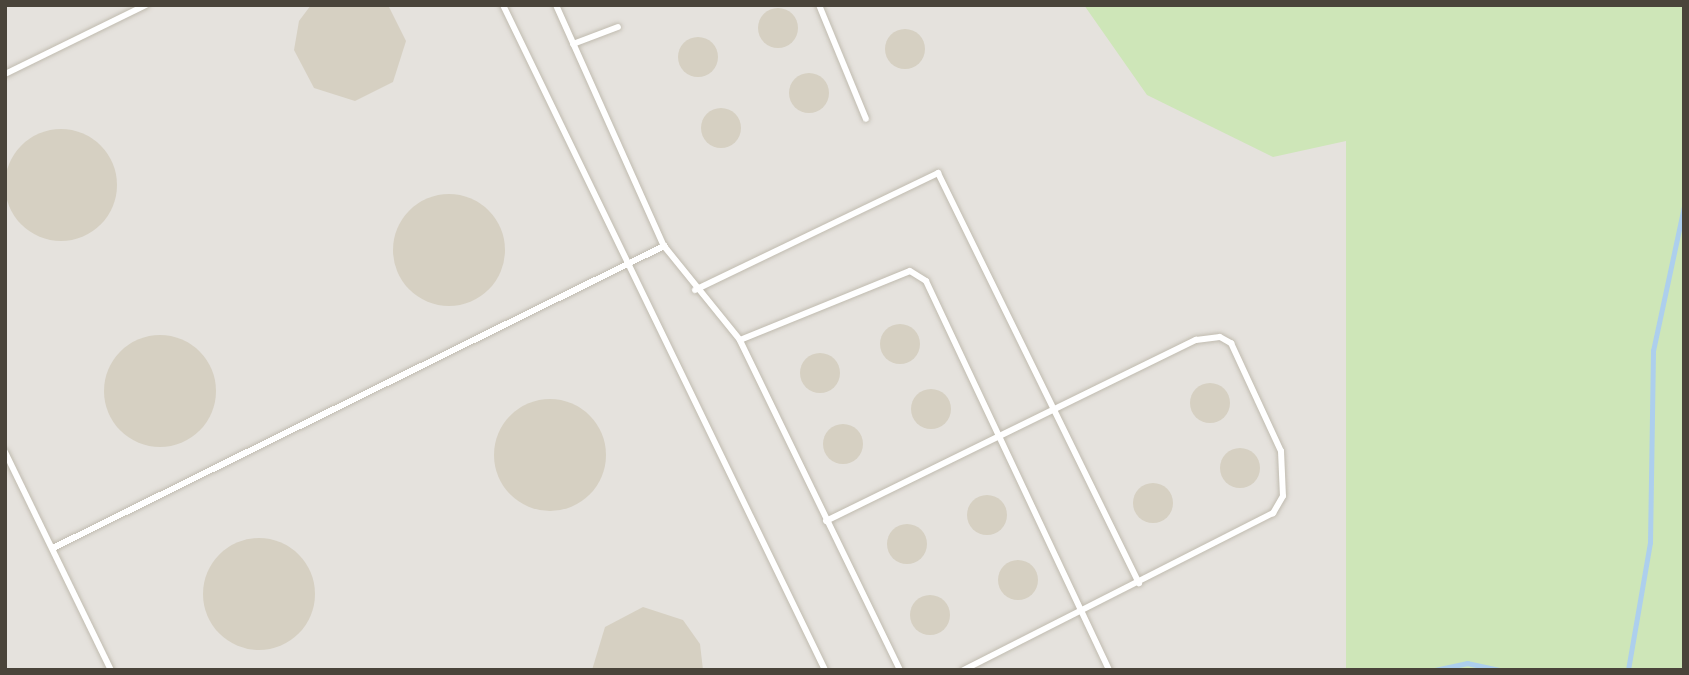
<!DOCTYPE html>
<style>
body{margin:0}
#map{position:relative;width:1689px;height:675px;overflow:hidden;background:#f5f3ec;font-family:"Sofia Sans Condensed",sans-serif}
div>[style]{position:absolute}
.industrial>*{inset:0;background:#e5e2dd}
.green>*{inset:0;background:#cee6b8}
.stream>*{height:4.5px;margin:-2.25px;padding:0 2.25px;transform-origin:2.25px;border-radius:2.25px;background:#adcfed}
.building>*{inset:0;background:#d6d0c2}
.round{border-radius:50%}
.roads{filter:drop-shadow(0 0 2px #c0bbaf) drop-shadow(0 0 2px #c0bbaf)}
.service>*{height:6px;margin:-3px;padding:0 3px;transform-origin:3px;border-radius:3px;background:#fff}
span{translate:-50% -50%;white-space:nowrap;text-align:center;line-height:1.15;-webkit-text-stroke:5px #fff;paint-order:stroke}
.frame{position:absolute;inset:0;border:7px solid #4a443a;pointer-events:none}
</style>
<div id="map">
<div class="industrial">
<i style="clip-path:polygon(5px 5px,1427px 5px,1346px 141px,1346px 670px,5px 670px)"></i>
</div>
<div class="green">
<i style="clip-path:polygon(1084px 5px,1684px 5px,1684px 670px,1346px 670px,1346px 141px,1273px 157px,1147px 95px)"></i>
</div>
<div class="stream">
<i style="left:1435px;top:670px;width:33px;rotate:-12deg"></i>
<i style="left:1467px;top:663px;width:34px;rotate:12deg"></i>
<i style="left:1628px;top:670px;width:129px;rotate:-80.2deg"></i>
<i style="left:1650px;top:543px;width:192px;rotate:-89.1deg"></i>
<i style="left:1653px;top:351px;width:147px;rotate:-77.9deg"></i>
</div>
<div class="building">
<i style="clip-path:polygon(311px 5px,388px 5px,406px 41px,393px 82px,355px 101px,314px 88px,294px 50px,299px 21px)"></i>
<i class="round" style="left:758px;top:8px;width:40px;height:40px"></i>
<i class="round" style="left:885px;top:29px;width:40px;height:40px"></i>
<i class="round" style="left:678px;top:37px;width:40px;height:40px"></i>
<i class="round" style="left:789px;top:73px;width:40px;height:40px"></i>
<i class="round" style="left:701px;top:108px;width:40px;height:40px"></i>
<i class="round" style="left:5px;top:129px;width:112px;height:112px"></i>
<i class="round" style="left:393px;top:194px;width:112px;height:112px"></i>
<i class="round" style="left:880px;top:324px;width:40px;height:40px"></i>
<i class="round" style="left:104px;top:335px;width:112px;height:112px"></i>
<i class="round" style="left:800px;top:353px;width:40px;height:40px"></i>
<i class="round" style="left:1190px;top:383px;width:40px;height:40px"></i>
<i class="round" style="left:911px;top:389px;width:40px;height:40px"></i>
<i class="round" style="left:494px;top:399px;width:112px;height:112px"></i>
<i class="round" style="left:823px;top:424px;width:40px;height:40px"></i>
<i class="round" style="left:1220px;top:448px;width:40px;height:40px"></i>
<i class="round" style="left:1133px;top:483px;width:40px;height:40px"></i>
<i class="round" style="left:967px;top:495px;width:40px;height:40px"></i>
<i class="round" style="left:887px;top:524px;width:40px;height:40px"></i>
<i class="round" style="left:203px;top:538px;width:112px;height:112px"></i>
<i class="round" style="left:998px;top:560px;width:40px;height:40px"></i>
<i class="round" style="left:910px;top:595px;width:40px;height:40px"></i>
<i style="clip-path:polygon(643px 607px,683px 620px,700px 644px,703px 670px,592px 670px,605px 627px)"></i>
</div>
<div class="roads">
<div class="service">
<i style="left:503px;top:5px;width:739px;rotate:64.16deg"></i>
<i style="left:556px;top:5px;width:264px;rotate:65.9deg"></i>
<i style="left:664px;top:246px;width:121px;rotate:51deg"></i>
<i style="left:819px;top:5px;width:123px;rotate:67.6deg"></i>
<i style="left:573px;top:44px;width:48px;rotate:-20.7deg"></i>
<i style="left:5px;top:74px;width:157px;rotate:-26.1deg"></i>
<i style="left:695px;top:290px;width:270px;rotate:-25.7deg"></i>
<i style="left:938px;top:173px;width:457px;rotate:63.9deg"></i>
<i style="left:5px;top:452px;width:242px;rotate:64.1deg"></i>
<i style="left:826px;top:521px;width:412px;rotate:-26.1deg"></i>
<i style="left:1196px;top:340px;width:24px;rotate:-7deg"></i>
<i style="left:1220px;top:337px;width:13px;rotate:29deg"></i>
<i style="left:1231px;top:343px;width:119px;rotate:65.2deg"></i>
<i style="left:1281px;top:451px;width:45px;rotate:87.5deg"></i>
<i style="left:1283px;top:496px;width:20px;rotate:120deg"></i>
<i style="left:1273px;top:513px;width:347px;rotate:153.1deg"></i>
<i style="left:53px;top:548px;width:682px;rotate:-26.3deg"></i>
<i style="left:900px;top:670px;width:367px;rotate:-115.9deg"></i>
<i style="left:740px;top:340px;width:183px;rotate:-22.1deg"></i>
<i style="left:910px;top:271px;width:19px;rotate:32deg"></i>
<i style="left:926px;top:281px;width:430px;rotate:64.8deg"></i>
</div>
</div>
<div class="frame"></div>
</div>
